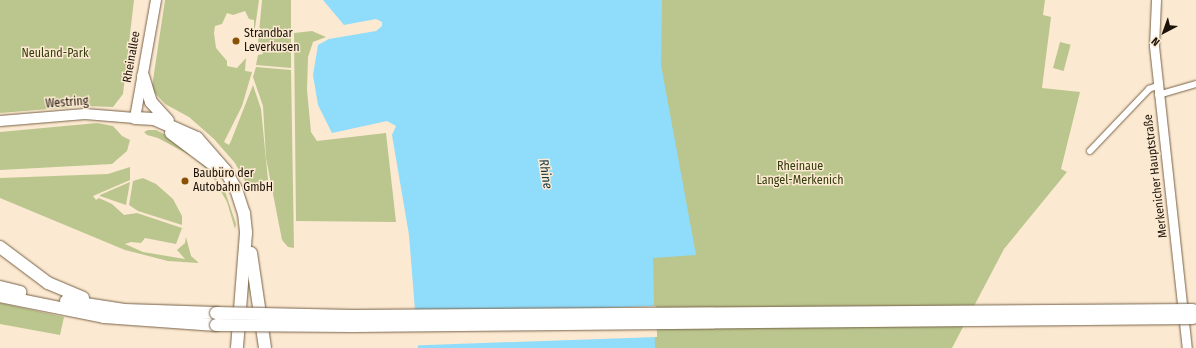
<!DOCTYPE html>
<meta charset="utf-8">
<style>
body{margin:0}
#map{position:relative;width:1196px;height:348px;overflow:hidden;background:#fce9d1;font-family:"Fira Sans Condensed",sans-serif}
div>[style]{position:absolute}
.green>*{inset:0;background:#bac68d;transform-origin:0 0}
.water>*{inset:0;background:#90dcfb}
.pier>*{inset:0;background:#fce9d1;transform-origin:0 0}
.roads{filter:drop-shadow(0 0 1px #776248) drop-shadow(0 0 1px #776248)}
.street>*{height:6px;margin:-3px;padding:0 3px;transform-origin:3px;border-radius:3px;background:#fff}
.secondary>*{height:9px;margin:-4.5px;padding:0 4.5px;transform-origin:4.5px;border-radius:4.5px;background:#fff}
.primary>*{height:10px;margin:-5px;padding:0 5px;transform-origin:5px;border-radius:5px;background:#fff}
.highway>*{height:12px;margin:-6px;padding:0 6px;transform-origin:6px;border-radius:6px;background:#fff}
.bridges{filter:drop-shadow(0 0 1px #776248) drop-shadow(0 0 1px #776248)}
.highway-bridge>*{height:12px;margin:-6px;padding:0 6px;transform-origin:6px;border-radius:6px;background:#fff}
.dots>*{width:11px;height:11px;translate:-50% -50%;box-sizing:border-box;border:2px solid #fce9d1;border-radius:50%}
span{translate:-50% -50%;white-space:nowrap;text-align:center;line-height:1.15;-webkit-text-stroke:3px #fce9d1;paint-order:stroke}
.poi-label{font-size:12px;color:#1b1309}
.left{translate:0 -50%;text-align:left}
.park-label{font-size:12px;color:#343c0c}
.street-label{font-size:12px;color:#1b1309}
.water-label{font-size:13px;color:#153846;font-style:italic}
.north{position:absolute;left:1144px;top:12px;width:40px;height:40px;-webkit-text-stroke:3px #fce9d1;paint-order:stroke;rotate:221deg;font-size:11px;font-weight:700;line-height:16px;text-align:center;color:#1b1309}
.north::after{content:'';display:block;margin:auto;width:14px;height:18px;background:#1b1309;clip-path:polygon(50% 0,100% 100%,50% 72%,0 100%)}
</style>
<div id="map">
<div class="green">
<i style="clip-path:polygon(0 0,134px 0,123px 94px,113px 107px,85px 106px,0 113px)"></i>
<i style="clip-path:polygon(165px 0,259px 0,254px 35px,254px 20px,249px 19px,245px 11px,233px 15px,227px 13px,222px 24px,215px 26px,214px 33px,216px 48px,227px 61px,227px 66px,237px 68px,246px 58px,245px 71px,252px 72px,242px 106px,224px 142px,229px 145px,231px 141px,253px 85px,261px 109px,268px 180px,247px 185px,235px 163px,214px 139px,189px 117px,165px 104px,154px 92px,152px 87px)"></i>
<i style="clip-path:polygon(262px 0,291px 0,291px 68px,256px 65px,258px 55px,263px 54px,258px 43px)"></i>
<i style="clip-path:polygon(521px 0,1045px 0,1043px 15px,1051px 17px,1042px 88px,1080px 92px,1061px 169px,1067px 172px,1004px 249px,952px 348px,563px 348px)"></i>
<i style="clip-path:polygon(312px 31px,326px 37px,313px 42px,308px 57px,307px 90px,311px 132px,317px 141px,386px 133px,396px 222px,296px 221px,294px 33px)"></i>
<i style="left:1060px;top:42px;width:11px;height:27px;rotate:15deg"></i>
<i style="clip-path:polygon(256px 67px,291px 70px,294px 248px,288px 247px,282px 240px,266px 158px,263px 106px,253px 77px)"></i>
<i style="clip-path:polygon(97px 123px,113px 126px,122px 136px,130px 140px,127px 151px,112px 164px,0 170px,0 132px)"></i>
<i style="clip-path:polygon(148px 130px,156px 130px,174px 139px,210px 169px,226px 194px,236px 224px,235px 229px,227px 202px,210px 172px,193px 157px,158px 138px,147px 135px,144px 132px)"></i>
<i style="clip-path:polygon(130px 167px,130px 180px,93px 196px,96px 200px,99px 198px,112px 204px,124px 215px,137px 213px,182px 228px,176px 244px,145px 238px,141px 243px,131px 242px,125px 244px,143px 252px,185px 259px,177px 250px,185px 243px,186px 237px,191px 256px,199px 263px,168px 261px,125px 250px,0 198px,0 178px,108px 174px)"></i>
<i style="clip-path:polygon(143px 178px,156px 184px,173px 199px,182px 216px,182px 225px,138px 211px,129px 205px,133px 181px)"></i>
<i style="clip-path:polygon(130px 182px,126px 205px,100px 196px,100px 195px)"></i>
<i style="clip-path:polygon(0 303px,64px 317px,60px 335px,0 324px)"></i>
</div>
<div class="water">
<i style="clip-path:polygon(323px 0,662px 0,661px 65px,696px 255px,653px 258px,655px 348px,418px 348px,409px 235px,392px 135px,396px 126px,387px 121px,332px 133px,318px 105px,313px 75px,318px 45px,329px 39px,376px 31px,382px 26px,382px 22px,376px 19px,344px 25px)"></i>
</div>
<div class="pier">
<i style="left:656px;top:306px;width:31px;height:243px;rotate:88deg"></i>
</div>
<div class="roads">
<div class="street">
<i style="left:1158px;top:95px;width:40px;rotate:-16deg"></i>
<i style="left:1090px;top:151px;width:86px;rotate:-46.4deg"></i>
<i style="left:1149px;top:89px;width:9px;rotate:-21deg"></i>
</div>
<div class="secondary">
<i style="left:1156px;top:0;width:46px;rotate:92.5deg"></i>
<i style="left:1154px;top:46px;width:304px;rotate:83.8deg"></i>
</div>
<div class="primary">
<i style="left:0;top:121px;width:85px;rotate:-4.7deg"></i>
<i style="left:85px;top:114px;width:50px;rotate:4.6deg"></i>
<i style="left:135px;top:118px;width:120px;rotate:-79.9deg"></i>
</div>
<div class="highway">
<i style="left:143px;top:76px;width:27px;rotate:73deg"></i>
<i style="left:151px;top:102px;width:25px;rotate:48deg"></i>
<i style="left:135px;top:118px;width:19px;rotate:3deg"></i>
<i style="left:154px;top:119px;width:47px;rotate:23.8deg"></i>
<i style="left:197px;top:138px;width:43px;rotate:48.8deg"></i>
<i style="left:225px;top:170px;width:22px;rotate:60deg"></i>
<i style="left:236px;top:189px;width:25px;rotate:72deg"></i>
<i style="left:244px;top:213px;width:20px;rotate:84deg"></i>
<i style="left:246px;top:233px;width:115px;rotate:94.5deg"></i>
<i style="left:171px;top:133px;width:50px;rotate:36.9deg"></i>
<i style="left:0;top:247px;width:60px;rotate:36.9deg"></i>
<i style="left:48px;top:283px;width:38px;rotate:23deg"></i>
<i style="left:251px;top:253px;width:96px;rotate:81.6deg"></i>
<i style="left:0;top:287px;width:21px;rotate:14deg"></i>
<i style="left:0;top:296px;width:106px;rotate:11.4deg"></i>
<i style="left:104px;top:317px;width:112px;rotate:4.1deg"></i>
<i style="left:66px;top:301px;width:59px;rotate:8.8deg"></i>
<i style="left:124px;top:310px;width:92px;rotate:1.9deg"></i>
</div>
</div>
<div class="bridges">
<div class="highway-bridge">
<i style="left:216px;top:313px;width:137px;rotate:1.3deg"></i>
<i style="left:353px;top:316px;width:840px;rotate:-0.41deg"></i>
<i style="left:216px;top:325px;width:137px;rotate:0.4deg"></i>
<i style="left:353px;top:326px;width:840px;rotate:-0.55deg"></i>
</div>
</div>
<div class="dots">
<i style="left:236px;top:41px;background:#895104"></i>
<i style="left:185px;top:181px;background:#895104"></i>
</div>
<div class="poi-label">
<span class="left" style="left:244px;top:41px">Strandbar<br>Leverkusen</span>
<span class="left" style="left:193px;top:181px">Baubüro der<br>Autobahn GmbH</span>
</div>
<div class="park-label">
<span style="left:55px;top:54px">Neuland-Park</span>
<span style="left:800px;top:174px">Rheinaue<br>Langel-Merkenich</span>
</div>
<div class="street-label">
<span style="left:132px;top:57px;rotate:-80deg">Rheinallee</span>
<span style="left:67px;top:103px;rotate:-4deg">Westring</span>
<span style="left:1156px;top:176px;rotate:-97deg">Merkenicher Hauptstraße</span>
</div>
<div class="water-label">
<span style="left:545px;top:174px;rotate:81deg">Rhine</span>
</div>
<div class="north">N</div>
</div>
